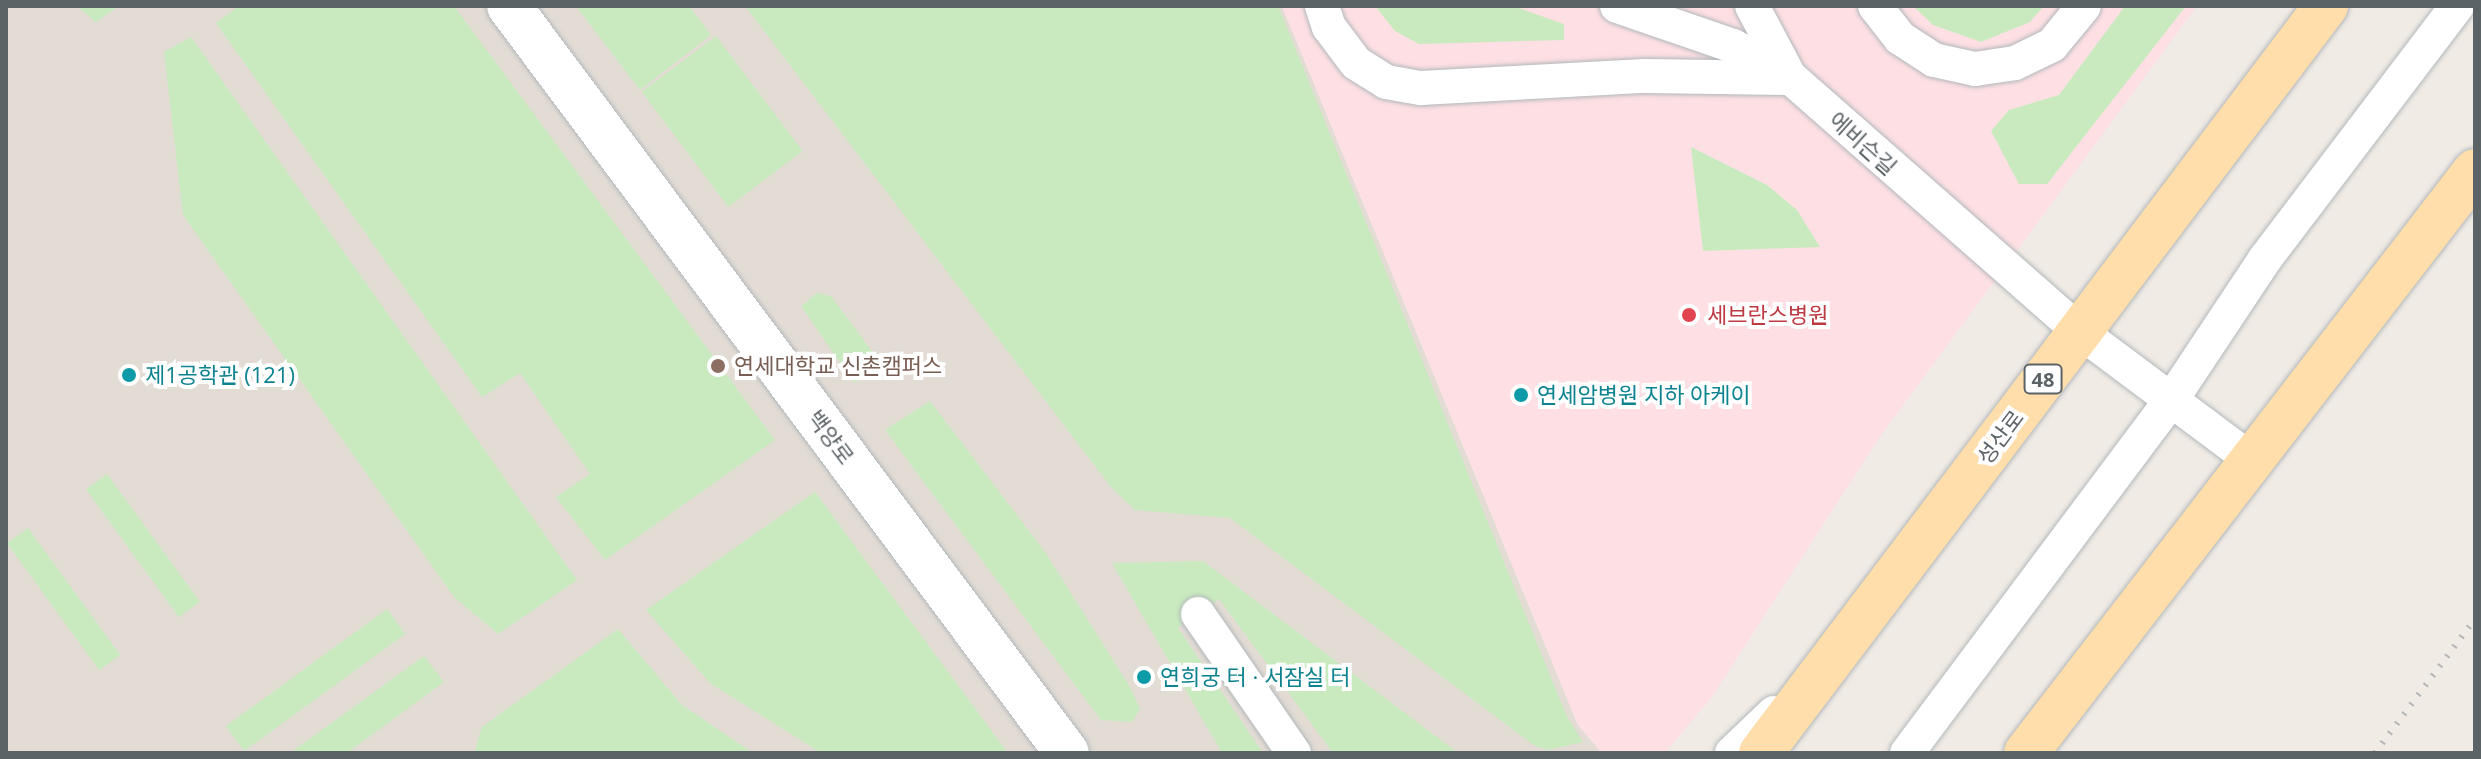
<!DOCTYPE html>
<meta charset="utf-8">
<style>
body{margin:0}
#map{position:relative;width:2481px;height:759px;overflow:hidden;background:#f0ebe5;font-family:"Open Sans","Noto Sans KR",sans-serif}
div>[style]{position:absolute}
.education>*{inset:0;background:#e3dcd5}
.medical>*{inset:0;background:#fee0e4}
.green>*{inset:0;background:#c9eabf;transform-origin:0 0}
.roads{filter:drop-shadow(0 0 2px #b2b8bb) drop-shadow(0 0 2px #b2b8bb)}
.service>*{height:34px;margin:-17px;padding:0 17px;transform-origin:17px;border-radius:17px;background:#fff}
.pedestrian>*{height:44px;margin:-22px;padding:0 22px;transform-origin:22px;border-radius:22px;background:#fff}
.primary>*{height:44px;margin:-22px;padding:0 22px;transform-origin:22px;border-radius:22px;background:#ffdeab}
.rail>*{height:6px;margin-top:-3px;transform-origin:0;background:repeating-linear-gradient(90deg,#b4b5b6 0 2px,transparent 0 12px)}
.dots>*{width:22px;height:22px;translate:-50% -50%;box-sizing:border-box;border:4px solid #fff;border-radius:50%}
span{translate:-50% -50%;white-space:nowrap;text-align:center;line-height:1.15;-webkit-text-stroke:8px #fff;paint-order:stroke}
.shield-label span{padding:2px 6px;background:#fff;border:2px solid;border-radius:6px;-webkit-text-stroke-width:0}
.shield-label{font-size:20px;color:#5c6367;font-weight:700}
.street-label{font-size:22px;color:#5c6367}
.health-label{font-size:22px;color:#be3a42}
.left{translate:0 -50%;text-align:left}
.education-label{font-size:22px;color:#785e54}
.culture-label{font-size:22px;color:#0d838f}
.frame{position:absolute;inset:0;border:8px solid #5c6367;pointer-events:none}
</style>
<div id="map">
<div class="education">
<i style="clip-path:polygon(6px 6px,1282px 6px,1578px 725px,1602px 753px,6px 753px)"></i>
</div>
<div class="medical">
<i style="clip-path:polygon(1282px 6px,2197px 6px,1879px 438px,1712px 697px,1665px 753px,1602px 753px,1578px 725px)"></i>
</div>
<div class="green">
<i style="clip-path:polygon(77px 6px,119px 6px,96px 22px)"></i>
<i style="clip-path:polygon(239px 6px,454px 6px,775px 440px,605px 560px,556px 497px,590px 474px,520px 373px,482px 397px,216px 23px)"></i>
<i style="clip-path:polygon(576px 6px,689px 6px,711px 35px,640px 90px)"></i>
<i style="clip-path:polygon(745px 6px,1278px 6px,1567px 717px,1583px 742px,1548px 750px,1535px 746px,1230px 518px,1135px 510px,1111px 487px)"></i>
<i style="clip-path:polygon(1375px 6px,1513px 6px,1564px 24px,1564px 40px,1419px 44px,1395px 31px)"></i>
<i style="clip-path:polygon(1913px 6px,2044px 6px,2030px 22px,1981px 42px,1933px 25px)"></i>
<i style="clip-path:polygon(2125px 6px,2186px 6px,2047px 184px,2019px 184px,1991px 131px,2009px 110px,2059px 95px)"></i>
<i style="left:716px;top:36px;width:144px;height:93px;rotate:53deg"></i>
<i style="clip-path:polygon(191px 37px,577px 580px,498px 634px,454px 597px,183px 215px,164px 52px)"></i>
<i style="clip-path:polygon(1691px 147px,1767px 185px,1797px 210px,1820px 247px,1703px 251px)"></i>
<i style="clip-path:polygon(817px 293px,831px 296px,882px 365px,854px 383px,801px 306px)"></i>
<i style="clip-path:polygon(930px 401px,1045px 552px,1130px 687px,1140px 709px,1132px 722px,1101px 720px,885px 430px)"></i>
<i style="left:107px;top:474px;width:158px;height:26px;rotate:54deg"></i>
<i style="clip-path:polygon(815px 492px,1008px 753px,821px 753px,710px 683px,646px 610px)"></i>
<i style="left:28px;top:528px;width:157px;height:26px;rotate:54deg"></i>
<i style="clip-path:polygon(1203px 561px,1458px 753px,1333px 753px,1219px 599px,1178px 628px,1263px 753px,1222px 753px,1112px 563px)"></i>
<i style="left:387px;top:609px;width:31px;height:199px;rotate:54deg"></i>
<i style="clip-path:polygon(618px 629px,682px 705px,753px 753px,474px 753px,482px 727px)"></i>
<i style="clip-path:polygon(424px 656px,444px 682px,347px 753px,290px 753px)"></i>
</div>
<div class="roads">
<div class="service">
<i style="left:1322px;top:6px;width:22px;rotate:72deg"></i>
<i style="left:1329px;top:27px;width:45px;rotate:53.1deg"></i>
<i style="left:1356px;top:63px;width:36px;rotate:32deg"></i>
<i style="left:1386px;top:82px;width:36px;rotate:10deg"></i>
<i style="left:1421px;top:88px;width:224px;rotate:-3.1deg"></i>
<i style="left:1645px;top:76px;width:141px;rotate:0.8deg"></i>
<i style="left:1617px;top:6px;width:123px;rotate:19deg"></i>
<i style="left:1733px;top:46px;width:66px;rotate:28.9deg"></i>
<i style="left:1791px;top:78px;width:383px;rotate:41.3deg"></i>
<i style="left:2079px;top:331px;width:214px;rotate:36.8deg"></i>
<i style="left:1752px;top:6px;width:79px;rotate:62.1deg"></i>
<i style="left:1875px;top:6px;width:41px;rotate:52deg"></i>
<i style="left:1900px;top:38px;width:40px;rotate:32.9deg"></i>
<i style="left:1934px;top:60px;width:42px;rotate:12.4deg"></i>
<i style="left:1975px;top:69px;width:40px;rotate:-8.5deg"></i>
<i style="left:2015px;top:63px;width:41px;rotate:-25.9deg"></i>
<i style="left:2052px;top:45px;width:50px;rotate:-50.6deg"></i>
<i style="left:1198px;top:614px;width:169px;rotate:55.4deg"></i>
<i style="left:1732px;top:753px;width:58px;rotate:-43.6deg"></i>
<i style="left:1907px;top:753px;width:442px;rotate:-53.2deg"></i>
<i style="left:2172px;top:399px;width:168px;rotate:-56.4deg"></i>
<i style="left:2265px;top:259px;width:318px;rotate:-52.8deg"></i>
</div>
<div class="pedestrian">
<i style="left:509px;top:6px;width:932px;rotate:53.24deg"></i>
</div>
<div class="primary">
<i style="left:1761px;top:753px;width:937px;rotate:-52.9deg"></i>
<i style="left:2026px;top:753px;width:735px;rotate:-52.35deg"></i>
</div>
</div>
<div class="rail">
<i style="left:2375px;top:753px;width:167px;rotate:-53.3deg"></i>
</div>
<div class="dots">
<i style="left:1689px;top:315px;background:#e0444e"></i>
<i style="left:718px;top:366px;background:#8d6e63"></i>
<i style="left:129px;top:375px;background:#0f9aa8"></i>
<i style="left:1521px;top:395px;background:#0f9aa8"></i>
<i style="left:1144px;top:677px;background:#0f9aa8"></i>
</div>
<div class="shield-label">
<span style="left:2043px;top:379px">48</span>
</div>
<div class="street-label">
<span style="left:1863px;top:143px;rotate:42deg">에비슨길</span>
<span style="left:831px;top:437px;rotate:53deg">백양로</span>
<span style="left:2000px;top:437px;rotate:-53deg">성산로</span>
</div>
<div class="health-label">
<span class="left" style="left:1707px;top:315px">세브란스병원</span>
</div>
<div class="education-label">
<span class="left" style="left:734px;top:366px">연세대학교 신촌캠퍼스</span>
</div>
<div class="culture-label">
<span class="left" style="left:145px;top:375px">제1공학관 (121)</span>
<span class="left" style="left:1537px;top:395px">연세암병원 지하 아케이</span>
<span class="left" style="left:1160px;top:677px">연희궁 터 · 서잠실 터</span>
</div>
<div class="frame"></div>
</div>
